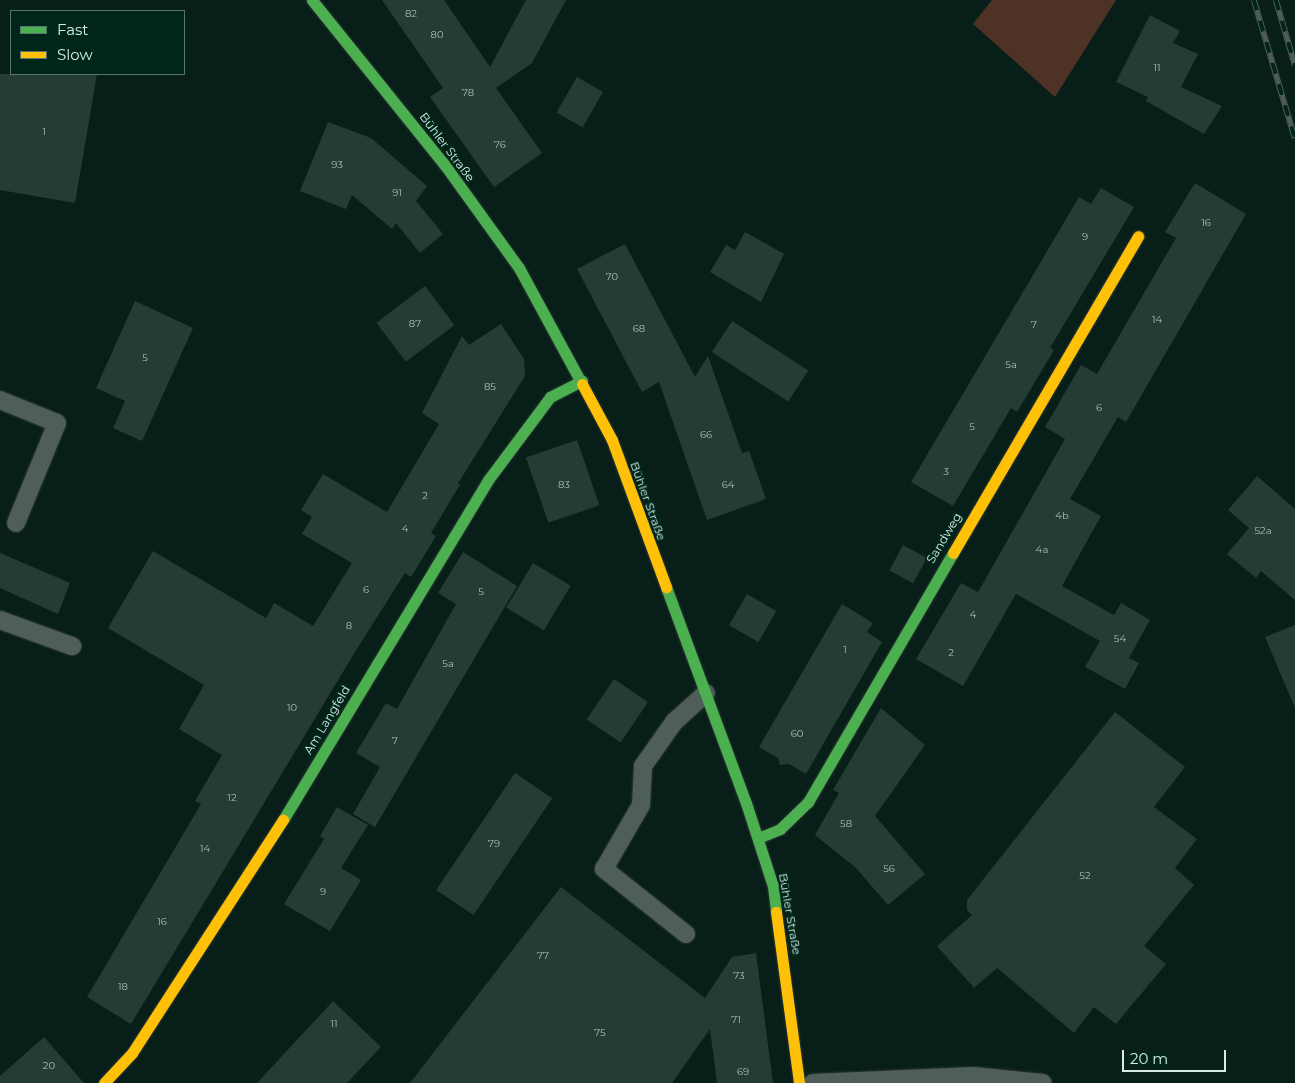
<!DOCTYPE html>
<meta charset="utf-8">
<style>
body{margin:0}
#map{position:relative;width:1295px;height:1083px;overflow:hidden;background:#081e18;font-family:Montserrat,sans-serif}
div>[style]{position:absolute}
.green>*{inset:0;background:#4e3226}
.building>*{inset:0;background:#253c35;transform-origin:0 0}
.roads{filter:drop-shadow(0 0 1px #2b3934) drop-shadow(0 0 1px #2b3934)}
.lane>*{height:18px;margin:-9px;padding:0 9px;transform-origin:9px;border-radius:9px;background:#4f5e59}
.fast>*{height:11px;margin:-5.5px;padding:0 5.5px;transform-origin:5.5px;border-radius:5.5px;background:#4caf50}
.slow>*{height:11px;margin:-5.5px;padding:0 5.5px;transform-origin:5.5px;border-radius:5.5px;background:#ffc107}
.rail>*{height:5.5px;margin-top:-2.75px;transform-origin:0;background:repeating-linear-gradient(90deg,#00261b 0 11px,#4e5d58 0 22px);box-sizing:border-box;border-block:1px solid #4e5d58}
span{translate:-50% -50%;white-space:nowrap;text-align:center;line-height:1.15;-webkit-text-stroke:4.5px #00261b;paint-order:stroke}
.number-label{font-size:10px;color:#aabfb8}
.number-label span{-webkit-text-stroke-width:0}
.street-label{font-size:12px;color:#d6ebe3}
.legend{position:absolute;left:10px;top:10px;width:175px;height:65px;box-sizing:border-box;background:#00261b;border:1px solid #56756b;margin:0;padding:6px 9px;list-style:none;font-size:15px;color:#d6ebe3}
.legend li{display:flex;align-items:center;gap:10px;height:25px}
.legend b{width:25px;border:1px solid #56756b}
.scale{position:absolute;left:1122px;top:1050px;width:104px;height:22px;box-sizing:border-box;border:2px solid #d6ebe3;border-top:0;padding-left:6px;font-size:15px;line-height:18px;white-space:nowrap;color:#d6ebe3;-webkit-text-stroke:4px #00261b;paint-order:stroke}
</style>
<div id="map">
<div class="green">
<i style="clip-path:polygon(992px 0,1116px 0,1055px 97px,973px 24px)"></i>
</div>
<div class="building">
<i style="clip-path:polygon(382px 0,444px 0,490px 67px,526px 0,566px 0,532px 63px,496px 88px,542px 153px,494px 187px,430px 97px,443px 88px)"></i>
<i style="clip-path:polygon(1150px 15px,1180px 31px,1173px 43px,1198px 54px,1181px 87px,1222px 106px,1204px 134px,1146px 101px,1148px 97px,1116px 82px)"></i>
<i style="clip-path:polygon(0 74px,97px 74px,75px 203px,0 190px)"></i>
<i style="left:577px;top:77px;width:30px;height:41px;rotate:30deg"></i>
<i style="clip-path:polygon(328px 122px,371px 138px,427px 186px,416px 201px,443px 234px,420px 253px,396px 223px,392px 229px,352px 195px,346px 209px,300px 191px)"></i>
<i style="clip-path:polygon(1195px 183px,1246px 214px,1126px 422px,1118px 417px,1070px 499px,1101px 516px,1062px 586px,1114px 615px,1121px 603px,1150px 620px,1129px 658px,1139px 663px,1125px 689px,1085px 667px,1100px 641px,1016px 594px,963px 686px,916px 659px,961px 583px,978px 592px,1065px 439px,1045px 427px,1081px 365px,1097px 374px,1176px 238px,1165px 232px)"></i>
<i style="clip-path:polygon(1101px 188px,1134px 207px,1050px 348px,1054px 350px,1017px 412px,1011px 408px,953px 506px,911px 482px,1079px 197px,1091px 204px)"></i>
<i style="clip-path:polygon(745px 232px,784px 254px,761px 302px,710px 272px,726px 245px,735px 250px)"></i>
<i style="clip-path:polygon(625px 244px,695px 377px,708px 356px,742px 453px,749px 451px,766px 499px,707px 520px,659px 382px,642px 392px,577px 269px)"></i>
<i style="left:425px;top:286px;width:49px;height:61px;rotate:53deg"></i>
<i style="clip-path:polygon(135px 301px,193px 328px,142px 441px,113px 428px,125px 401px,96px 388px)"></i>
<i style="left:732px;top:321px;width:91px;height:37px;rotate:33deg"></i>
<i style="clip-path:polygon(501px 324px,524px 359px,525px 376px,457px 485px,461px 483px,431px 533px,436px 536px,411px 577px,405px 573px,355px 652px,131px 1024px,87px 997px,201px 804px,195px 801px,222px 755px,179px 729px,204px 685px,108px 628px,153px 551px,266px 618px,274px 603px,313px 626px,352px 563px,302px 534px,312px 517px,301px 510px,323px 474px,387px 512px,439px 424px,422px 413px,462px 336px,469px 345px)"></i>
<i style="left:577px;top:440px;width:69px;height:54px;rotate:71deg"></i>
<i style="clip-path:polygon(1257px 476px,1295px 509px,1295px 600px,1261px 571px,1256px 578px,1227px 554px,1249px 528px,1228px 510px)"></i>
<i style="left:903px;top:545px;width:27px;height:29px;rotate:28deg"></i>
<i style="clip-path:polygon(463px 552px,517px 586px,375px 827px,353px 814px,380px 767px,356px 753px,386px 703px,397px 709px,456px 604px,438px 593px)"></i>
<i style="clip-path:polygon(0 553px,70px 583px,58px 614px,0 588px)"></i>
<i style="left:533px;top:563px;width:44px;height:52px;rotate:31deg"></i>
<i style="left:747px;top:594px;width:34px;height:36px;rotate:30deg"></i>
<i style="clip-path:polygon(842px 604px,873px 623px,867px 632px,882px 642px,806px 774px,789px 764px,780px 765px,778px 758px,759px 747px)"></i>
<i style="clip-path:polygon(1295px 625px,1295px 708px,1265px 637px)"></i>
<i style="left:614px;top:679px;width:41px;height:49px;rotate:34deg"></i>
<i style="clip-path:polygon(881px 708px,925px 745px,875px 816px,925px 874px,888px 905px,856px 868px,815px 835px,839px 793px,833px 790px)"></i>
<i style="clip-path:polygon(1115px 712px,1185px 767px,1154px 807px,1197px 839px,1175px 868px,1194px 885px,1144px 946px,1166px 964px,1116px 1024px,1094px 1007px,1074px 1033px,997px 968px,974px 988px,937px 946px,972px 915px,967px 910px,967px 900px)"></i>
<i style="left:515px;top:773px;width:45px;height:141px;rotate:34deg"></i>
<i style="clip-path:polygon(337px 807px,368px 825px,341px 868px,361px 880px,330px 931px,284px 904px,324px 839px,320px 836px)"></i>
<i style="clip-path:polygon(561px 887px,705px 998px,732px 957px,756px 953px,773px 1083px,717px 1083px,710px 1029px,672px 1083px,410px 1083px)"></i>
<i style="clip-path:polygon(333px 1001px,381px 1047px,347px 1083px,257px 1083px)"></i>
<i style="clip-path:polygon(44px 1037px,84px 1083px,0 1083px,0 1076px)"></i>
</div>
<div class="roads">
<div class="lane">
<i style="left:0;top:400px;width:61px;rotate:22deg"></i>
<i style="left:57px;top:423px;width:108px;rotate:112.3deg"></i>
<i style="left:0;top:620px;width:77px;rotate:19.9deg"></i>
<i style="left:686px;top:934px;width:105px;rotate:-141.6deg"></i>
<i style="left:604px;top:869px;width:74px;rotate:-60deg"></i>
<i style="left:641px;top:805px;width:39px;rotate:-87deg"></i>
<i style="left:643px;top:766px;width:54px;rotate:-54.8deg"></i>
<i style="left:674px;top:722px;width:43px;rotate:-42.2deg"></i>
<i style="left:813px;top:1083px;width:160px;rotate:-2.5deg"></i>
<i style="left:973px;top:1076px;width:70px;rotate:5.7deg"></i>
</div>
<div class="fast">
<i style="left:312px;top:0;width:211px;rotate:51.2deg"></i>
<i style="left:444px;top:164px;width:128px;rotate:54.2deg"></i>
<i style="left:519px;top:268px;width:132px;rotate:61.5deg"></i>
<i style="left:666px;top:587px;width:230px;rotate:69.7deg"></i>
<i style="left:746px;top:803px;width:87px;rotate:72deg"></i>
<i style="left:773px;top:886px;width:26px;rotate:83deg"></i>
<i style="left:283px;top:820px;width:397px;rotate:-58.9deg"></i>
<i style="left:488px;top:480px;width:104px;rotate:-53.2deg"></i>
<i style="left:550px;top:397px;width:36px;rotate:-27deg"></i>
<i style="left:758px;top:838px;width:24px;rotate:-22deg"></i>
<i style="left:780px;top:829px;width:39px;rotate:-44deg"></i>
<i style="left:808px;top:802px;width:288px;rotate:-59.8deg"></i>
</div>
<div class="slow">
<i style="left:582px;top:384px;width:64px;rotate:61.8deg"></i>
<i style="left:612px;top:440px;width:157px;rotate:69.8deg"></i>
<i style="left:953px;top:553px;width:367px;rotate:-59.7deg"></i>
<i style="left:776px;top:912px;width:173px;rotate:82.3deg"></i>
<i style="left:104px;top:1083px;width:41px;rotate:-47deg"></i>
<i style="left:132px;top:1053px;width:278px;rotate:-57.1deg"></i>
</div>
</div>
<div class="rail">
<i style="left:1254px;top:0;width:144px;rotate:73.5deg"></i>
<i style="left:1276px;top:0;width:68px;rotate:73.7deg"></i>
</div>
<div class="number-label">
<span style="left:411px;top:14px">82</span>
<span style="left:437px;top:35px">80</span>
<span style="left:1157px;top:68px">11</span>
<span style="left:468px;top:93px">78</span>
<span style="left:44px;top:132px">1</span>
<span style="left:500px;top:145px">76</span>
<span style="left:337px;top:165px">93</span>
<span style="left:397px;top:193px">91</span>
<span style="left:1206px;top:223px">16</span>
<span style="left:1085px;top:237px">9</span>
<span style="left:612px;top:277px">70</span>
<span style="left:1157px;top:320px">14</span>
<span style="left:415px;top:324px">87</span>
<span style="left:1034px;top:325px">7</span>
<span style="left:639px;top:329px">68</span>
<span style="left:145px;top:358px">5</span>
<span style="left:1011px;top:365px">5a</span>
<span style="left:490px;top:387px">85</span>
<span style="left:1099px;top:408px">6</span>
<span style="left:972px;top:427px">5</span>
<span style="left:706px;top:435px">66</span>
<span style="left:946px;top:472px">3</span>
<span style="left:564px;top:485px">83</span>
<span style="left:728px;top:485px">64</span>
<span style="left:425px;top:496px">2</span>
<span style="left:1062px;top:516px">4b</span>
<span style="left:405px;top:529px">4</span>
<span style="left:1263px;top:531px">52a</span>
<span style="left:1042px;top:550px">4a</span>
<span style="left:366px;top:590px">6</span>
<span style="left:481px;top:592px">5</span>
<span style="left:973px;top:615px">4</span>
<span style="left:349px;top:626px">8</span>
<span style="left:1120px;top:639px">54</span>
<span style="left:845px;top:650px">1</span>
<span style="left:951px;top:653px">2</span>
<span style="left:448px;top:664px">5a</span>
<span style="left:292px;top:708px">10</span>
<span style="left:797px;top:734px">60</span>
<span style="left:395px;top:741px">7</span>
<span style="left:232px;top:798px">12</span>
<span style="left:846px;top:824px">58</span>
<span style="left:494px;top:844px">79</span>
<span style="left:205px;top:849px">14</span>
<span style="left:889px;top:869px">56</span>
<span style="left:1085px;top:876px">52</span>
<span style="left:323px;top:892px">9</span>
<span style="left:162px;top:922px">16</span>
<span style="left:543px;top:956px">77</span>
<span style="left:739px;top:976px">73</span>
<span style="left:123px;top:987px">18</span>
<span style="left:736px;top:1020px">71</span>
<span style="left:334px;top:1024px">11</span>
<span style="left:600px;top:1033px">75</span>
<span style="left:49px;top:1066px">20</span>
<span style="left:743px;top:1072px">69</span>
</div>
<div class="street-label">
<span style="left:447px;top:147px;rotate:53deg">Bühler Straße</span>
<span style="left:648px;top:501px;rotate:70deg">Bühler Straße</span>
<span style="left:944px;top:538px;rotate:-59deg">Sandweg</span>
<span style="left:327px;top:720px;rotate:-59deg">Am Langfeld</span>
<span style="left:790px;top:914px;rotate:80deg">Bühler Straße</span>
</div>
<ul class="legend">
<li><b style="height:6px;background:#4caf50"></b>Fast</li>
<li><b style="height:6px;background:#ffc107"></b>Slow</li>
</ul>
<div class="scale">20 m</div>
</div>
